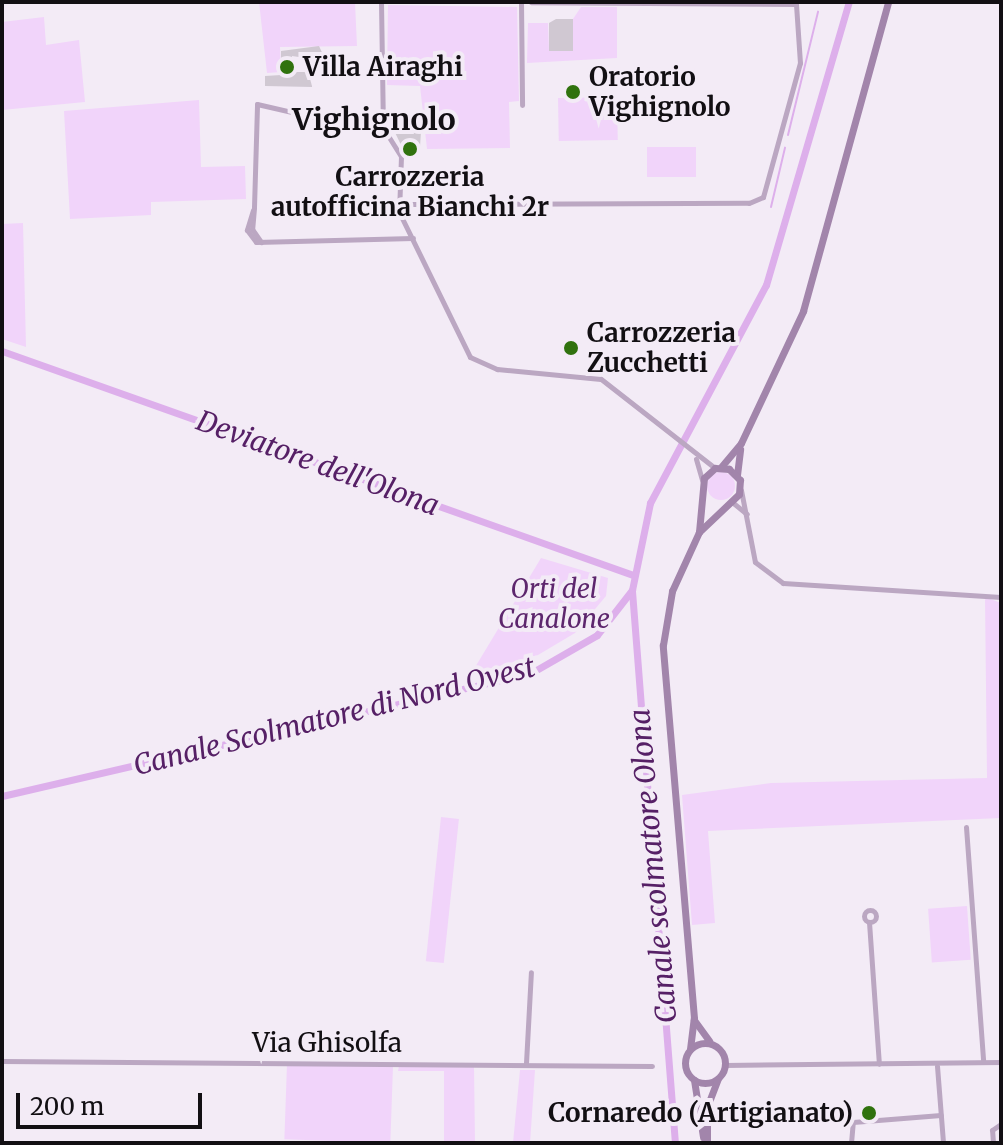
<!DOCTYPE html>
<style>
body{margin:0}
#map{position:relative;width:1003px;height:1145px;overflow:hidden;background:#f3ebf6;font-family:Merriweather,serif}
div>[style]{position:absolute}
.green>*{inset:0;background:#f1d4fa;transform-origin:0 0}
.round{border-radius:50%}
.stream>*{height:2px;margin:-1px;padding:0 1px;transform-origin:1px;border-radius:1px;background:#ddafeb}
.canal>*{height:7px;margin:-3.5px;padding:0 3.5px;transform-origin:3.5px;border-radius:3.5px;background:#ddafeb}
.building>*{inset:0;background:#d0c8d2}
.minor>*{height:5px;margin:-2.5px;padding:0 2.5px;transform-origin:2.5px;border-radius:2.5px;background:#bba7c2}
.minor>.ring{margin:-2.5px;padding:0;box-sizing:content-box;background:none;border:5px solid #bba7c2;border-radius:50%}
.secondary>*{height:7px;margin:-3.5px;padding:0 3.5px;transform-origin:3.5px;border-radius:3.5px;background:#a285ab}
.secondary>.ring{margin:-3.5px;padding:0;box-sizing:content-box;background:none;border:7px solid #a285ab;border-radius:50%}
.dots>*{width:22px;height:22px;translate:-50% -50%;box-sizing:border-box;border:4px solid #f3ebf6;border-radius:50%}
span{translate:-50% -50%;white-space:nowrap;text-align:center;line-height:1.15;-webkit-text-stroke:8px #f3ebf6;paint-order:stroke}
.poi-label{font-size:26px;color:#120f13;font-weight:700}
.left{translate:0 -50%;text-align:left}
.right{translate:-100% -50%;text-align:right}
.park-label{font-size:26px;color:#5d266d;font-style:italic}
.street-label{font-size:26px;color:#120f13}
.water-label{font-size:28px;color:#562066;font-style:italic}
.quarter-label{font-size:30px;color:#120f13;font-weight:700}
.frame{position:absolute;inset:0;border:4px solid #120f13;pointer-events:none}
.scale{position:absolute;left:16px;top:1093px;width:186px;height:36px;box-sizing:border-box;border:4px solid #120f13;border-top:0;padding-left:10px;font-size:24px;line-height:28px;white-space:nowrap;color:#120f13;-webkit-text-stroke:6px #f3ebf6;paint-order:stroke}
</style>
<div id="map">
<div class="green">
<i style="clip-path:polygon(259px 2px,355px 2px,357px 46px,280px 47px,281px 72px,267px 73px)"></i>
<i style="clip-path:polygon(388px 5px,517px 7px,519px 101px,509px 102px,510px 148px,427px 149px,420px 86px,387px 85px)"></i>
<i style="clip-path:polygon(581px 7px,617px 7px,617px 58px,527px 63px,528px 23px,548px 23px,549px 51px,573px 51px,573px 19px)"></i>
<i style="clip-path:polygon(44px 17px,46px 45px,79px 40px,85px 102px,2px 110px,2px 22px)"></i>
<i style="left:617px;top:97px;width:43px;height:59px;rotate:89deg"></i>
<i style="clip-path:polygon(199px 100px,201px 167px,245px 166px,246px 199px,151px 202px,151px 215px,70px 219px,64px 111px)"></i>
<i style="left:647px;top:147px;width:49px;height:30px"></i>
<i style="clip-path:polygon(23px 223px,26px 347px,2px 339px,2px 224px)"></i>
<i class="round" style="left:707px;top:472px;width:28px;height:28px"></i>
<i style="clip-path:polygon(541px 558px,608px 578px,606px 596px,575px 633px,538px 655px,471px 674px)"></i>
<i style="clip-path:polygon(985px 597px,1001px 603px,1001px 818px,708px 831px,715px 923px,692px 925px,682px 795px,771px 783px,987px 778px)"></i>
<i style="left:441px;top:817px;width:18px;height:145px;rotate:6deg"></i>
<i style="left:967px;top:906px;width:54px;height:39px;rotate:86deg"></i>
<i style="left:393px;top:1066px;width:77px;height:106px;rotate:92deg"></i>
<i style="clip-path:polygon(399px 1066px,474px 1066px,475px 1143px,444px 1143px,444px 1071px,398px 1071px)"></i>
<i style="clip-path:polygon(520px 1070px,535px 1070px,530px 1143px,513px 1143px)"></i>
</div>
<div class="stream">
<i style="left:788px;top:135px;width:127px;rotate:-76.3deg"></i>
<i style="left:771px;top:207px;width:61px;rotate:-76.7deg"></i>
</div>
<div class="canal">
<i style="left:2px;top:351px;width:670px;rotate:19.54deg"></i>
<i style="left:632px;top:591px;width:554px;rotate:85.55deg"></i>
<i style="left:2px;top:796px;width:543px;rotate:-13.09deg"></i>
<i style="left:531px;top:673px;width:76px;rotate:-29.9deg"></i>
<i style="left:597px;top:635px;width:57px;rotate:-52.1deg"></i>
<i style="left:632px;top:590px;width:89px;rotate:-78.3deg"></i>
<i style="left:650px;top:503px;width:247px;rotate:-62deg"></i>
<i style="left:766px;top:285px;width:295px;rotate:-73.7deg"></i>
</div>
<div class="building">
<i style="clip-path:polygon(556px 19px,573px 19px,573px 51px,549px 51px,549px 23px)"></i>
<i style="clip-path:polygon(319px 46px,326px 61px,292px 56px,293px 72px,315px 72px,312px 87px,265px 86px,265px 76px,281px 75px,281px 51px)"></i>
<i style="clip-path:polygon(389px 120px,421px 131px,420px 147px,401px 145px)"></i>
</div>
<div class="minor">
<i style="left:381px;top:2px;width:131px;rotate:89.1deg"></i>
<i style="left:521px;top:2px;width:103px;rotate:89.4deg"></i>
<i style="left:408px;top:204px;width:341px;rotate:-0.2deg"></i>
<i style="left:749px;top:203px;width:15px;rotate:-23deg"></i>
<i style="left:763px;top:197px;width:139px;rotate:-74.6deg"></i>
<i style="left:800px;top:63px;width:59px;rotate:-93.9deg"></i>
<i style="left:796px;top:4px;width:265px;rotate:-179.6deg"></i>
<i style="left:254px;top:207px;width:103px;rotate:-88.3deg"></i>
<i style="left:257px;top:104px;width:133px;rotate:13deg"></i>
<i style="left:387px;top:134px;width:26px;rotate:58deg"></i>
<i style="left:401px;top:156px;width:56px;rotate:92deg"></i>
<i style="left:399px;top:212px;width:161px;rotate:63.9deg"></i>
<i style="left:470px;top:357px;width:30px;rotate:24deg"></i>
<i style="left:497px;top:369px;width:104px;rotate:5.5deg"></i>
<i style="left:601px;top:379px;width:145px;rotate:38deg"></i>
<i style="left:254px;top:208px;width:21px;rotate:95deg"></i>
<i style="left:252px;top:229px;width:16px;rotate:55deg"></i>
<i style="left:253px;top:210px;width:21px;rotate:107deg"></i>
<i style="left:247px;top:230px;width:15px;rotate:53deg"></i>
<i style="left:256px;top:242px;width:157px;rotate:-1.5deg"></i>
<i style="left:696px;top:459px;width:22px;rotate:74deg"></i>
<i style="left:741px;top:490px;width:73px;rotate:79deg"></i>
<i style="left:755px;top:562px;width:35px;rotate:37deg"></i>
<i style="left:783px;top:583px;width:218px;rotate:3.7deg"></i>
<i style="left:732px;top:502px;width:19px;rotate:39deg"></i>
<i style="left:966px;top:827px;width:235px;rotate:85.8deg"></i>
<i class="ring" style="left:864px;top:910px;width:7px;height:7px"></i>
<i style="left:869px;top:922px;width:142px;rotate:86deg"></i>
<i style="left:2px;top:1061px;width:650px;rotate:0.44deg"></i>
<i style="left:526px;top:1063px;width:91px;rotate:-86.9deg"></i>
<i style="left:725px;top:1065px;width:276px;rotate:-0.6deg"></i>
<i style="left:937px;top:1066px;width:77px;rotate:85.5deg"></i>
<i style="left:851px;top:1143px;width:21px;rotate:-85deg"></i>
<i style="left:853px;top:1122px;width:88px;rotate:-4.5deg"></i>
<i style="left:993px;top:1143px;width:13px;rotate:-94deg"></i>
<i style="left:992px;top:1130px;width:11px;rotate:-34deg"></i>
</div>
<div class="secondary">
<i style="left:721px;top:467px;width:31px;rotate:-50deg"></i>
<i style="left:741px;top:443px;width:146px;rotate:-64.8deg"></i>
<i style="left:803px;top:311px;width:320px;rotate:-74.6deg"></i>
<i style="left:737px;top:475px;width:26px;rotate:-83deg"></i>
<i style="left:694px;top:1020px;width:26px;rotate:54deg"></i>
<i class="ring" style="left:685px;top:1043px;width:33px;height:33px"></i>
<i style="left:690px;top:1049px;width:31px;rotate:-83deg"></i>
<i style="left:694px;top:1018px;width:374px;rotate:-94.8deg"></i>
<i style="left:663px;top:645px;width:55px;rotate:-80.5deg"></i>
<i style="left:672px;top:591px;width:65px;rotate:-65.4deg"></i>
<i style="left:699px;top:532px;width:55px;rotate:-43.5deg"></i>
<i style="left:739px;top:494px;width:14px;rotate:-86deg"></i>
<i style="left:740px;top:480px;width:16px;rotate:-135deg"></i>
<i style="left:729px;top:469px;width:14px;rotate:-176deg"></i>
<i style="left:715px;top:468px;width:15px;rotate:138deg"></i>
<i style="left:704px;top:478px;width:54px;rotate:95.3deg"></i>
<i style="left:694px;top:1080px;width:58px;rotate:81deg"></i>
<i style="left:707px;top:1143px;width:36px;rotate:-90deg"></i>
<i style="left:707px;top:1107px;width:30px;rotate:-69deg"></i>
</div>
<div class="dots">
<i style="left:287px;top:67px;background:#30720e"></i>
<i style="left:573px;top:92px;background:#30720e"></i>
<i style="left:410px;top:149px;background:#30720e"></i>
<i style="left:571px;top:348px;background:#30720e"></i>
<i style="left:869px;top:1113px;background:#30720e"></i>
</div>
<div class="poi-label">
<span class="left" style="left:303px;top:67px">Villa Airaghi</span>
<span class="left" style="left:589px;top:92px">Oratorio<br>Vighignolo</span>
<span style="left:410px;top:192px">Carrozzeria<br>autofficina Bianchi 2r</span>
<span class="left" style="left:587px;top:348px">Carrozzeria<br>Zucchetti</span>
<span class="right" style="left:853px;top:1113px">Cornaredo (Artigianato)</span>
</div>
<div class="park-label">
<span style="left:554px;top:604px">Orti del<br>Canalone</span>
</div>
<div class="street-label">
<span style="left:327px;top:1043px">Via Ghisolfa</span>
</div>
<div class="water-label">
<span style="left:318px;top:463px;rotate:20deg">Deviatore dell'Olona</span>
<span style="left:334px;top:716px;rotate:-14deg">Canale Scolmatore di Nord Ovest</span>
<span style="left:653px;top:866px;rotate:-95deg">Canale scolmatore Olona</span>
</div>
<div class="quarter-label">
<span style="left:374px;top:119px">Vighignolo</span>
</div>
<div class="frame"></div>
<div class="scale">200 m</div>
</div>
